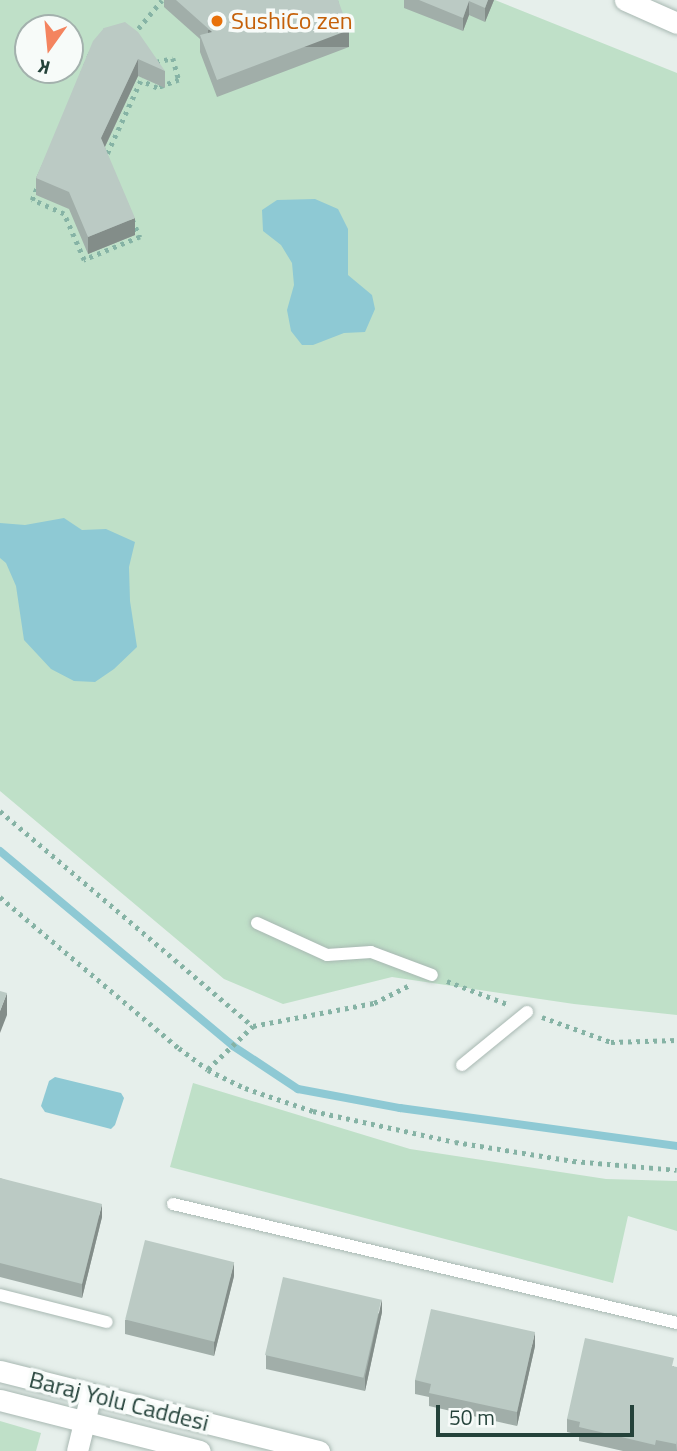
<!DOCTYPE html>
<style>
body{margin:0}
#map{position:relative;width:677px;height:1451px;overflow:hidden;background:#e6efeb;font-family:"Titillium Web",sans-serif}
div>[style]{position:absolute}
.green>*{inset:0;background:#bfe0c8}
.water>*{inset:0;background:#8ec9d4}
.stream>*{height:8px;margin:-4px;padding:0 4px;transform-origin:4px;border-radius:4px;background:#8ec9d4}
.path>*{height:4.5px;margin-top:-2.25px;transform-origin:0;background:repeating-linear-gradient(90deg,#86b3a5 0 3.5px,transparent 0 8.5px)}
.roads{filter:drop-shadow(0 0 2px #a8b8b2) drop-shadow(0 0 2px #a8b8b2)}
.lane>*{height:12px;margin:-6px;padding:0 6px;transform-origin:6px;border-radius:6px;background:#fff}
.street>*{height:21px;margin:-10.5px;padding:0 10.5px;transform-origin:10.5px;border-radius:10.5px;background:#fff}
.secondary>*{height:21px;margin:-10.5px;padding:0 10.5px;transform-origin:10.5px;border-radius:10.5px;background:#fff}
.wall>*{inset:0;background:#a1aea9}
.shaded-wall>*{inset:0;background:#838d89;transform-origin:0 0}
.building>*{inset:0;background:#bbcac4;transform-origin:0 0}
.dots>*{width:19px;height:19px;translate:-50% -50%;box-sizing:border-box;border:4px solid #f7fbf9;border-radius:50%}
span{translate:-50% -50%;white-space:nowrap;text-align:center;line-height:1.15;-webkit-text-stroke:7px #f7fbf9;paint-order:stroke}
.food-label{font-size:24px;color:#c56008}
.left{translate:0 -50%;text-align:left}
.street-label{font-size:24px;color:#24423a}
.north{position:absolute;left:14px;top:14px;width:70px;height:70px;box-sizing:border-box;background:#f7fbf9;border:2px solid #a3b1ad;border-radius:50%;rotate:195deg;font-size:19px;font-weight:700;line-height:28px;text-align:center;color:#24423a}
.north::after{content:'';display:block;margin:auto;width:24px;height:32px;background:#f4845f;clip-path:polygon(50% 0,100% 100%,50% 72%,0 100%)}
.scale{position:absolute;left:436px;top:1405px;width:198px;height:32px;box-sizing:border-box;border:4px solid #24423a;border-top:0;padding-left:9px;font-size:21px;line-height:24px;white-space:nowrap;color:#24423a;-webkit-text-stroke:5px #f7fbf9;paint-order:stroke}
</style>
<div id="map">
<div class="green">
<i style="clip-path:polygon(evenodd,0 0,495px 0,677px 73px,677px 1015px,574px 1004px,392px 977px,283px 1004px,224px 979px,0 791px,0 0,28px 28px,70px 28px,70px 70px,28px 70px,28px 28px)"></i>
<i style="clip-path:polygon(193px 1083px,410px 1149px,606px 1179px,677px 1181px,677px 1231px,628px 1216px,613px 1283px,170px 1167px)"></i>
<i style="clip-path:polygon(0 1421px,41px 1433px,36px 1451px,0 1451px)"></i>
</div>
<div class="water">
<i style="clip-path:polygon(315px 199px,338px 209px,348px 229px,348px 275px,372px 295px,375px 309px,365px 332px,344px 333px,313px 345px,302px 345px,291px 331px,287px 310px,294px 285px,292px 263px,281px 245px,263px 231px,262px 210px,277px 200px)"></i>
<i style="clip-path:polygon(64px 518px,82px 530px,106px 529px,135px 542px,129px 567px,130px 601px,137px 647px,114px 669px,95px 682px,74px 681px,51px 669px,24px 640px,16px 586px,6px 563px,0 558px,0 523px,25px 525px)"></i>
<i style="clip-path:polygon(55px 1077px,121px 1093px,124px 1098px,115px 1125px,111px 1129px,45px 1112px,41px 1106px,49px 1081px)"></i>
</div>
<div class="stream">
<i style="left:0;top:851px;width:304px;rotate:39.9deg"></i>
<i style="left:233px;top:1046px;width:78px;rotate:33.5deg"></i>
<i style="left:298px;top:1089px;width:104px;rotate:10.6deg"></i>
<i style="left:400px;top:1108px;width:280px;rotate:7.8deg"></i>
</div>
<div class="path">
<i style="left:133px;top:35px;width:45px;rotate:-50.4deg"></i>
<i style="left:109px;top:36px;width:23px"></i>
<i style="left:132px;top:36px;width:27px;rotate:54deg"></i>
<i style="left:148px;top:58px;width:9px;rotate:27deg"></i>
<i style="left:156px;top:62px;width:17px;rotate:-13deg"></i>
<i style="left:173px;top:58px;width:23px;rotate:75deg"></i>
<i style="left:179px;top:80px;width:23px;rotate:160deg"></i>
<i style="left:157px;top:88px;width:17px;rotate:-156deg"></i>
<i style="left:141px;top:81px;width:84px;rotate:114.7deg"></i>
<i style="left:106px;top:157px;width:87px;rotate:67deg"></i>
<i style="left:140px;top:237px;width:61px;rotate:157.7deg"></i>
<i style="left:84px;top:260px;width:50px;rotate:-113.5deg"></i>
<i style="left:64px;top:214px;width:35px;rotate:-156deg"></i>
<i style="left:32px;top:200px;width:157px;rotate:-68.3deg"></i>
<i style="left:90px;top:54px;width:26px;rotate:-43deg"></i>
<i style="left:0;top:811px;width:332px;rotate:40.4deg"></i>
<i style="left:253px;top:1026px;width:123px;rotate:-10.8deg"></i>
<i style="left:374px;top:1003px;width:40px;rotate:-26.6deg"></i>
<i style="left:0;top:897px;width:234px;rotate:40.2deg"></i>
<i style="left:179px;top:1048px;width:36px;rotate:37deg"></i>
<i style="left:208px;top:1070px;width:41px;rotate:25.9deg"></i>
<i style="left:245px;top:1088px;width:72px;rotate:18.7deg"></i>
<i style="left:313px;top:1111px;width:145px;rotate:12.3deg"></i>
<i style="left:455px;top:1142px;width:120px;rotate:9.1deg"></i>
<i style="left:573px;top:1161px;width:104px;rotate:4.9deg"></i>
<i style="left:447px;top:981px;width:64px;rotate:21deg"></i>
<i style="left:542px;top:1017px;width:73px;rotate:19.9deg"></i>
<i style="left:611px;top:1042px;width:66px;rotate:-1.7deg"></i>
<i style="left:208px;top:1069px;width:62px;rotate:-43.7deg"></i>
</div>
<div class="roads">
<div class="lane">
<i style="left:257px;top:923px;width:77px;rotate:24.6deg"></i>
<i style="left:327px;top:955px;width:44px;rotate:-3.9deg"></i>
<i style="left:371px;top:952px;width:65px;rotate:20.7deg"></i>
<i style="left:462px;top:1065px;width:84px;rotate:-39.2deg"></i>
<i style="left:173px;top:1204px;width:518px;rotate:13.28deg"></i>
<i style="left:0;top:1295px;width:110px;rotate:14.2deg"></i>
</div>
<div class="street">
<i style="left:77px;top:1451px;width:59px;rotate:-76.2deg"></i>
</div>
<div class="secondary">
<i style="left:625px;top:0;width:57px;rotate:23.9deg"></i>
<i style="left:0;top:1371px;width:329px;rotate:14.1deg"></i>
<i style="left:0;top:1400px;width:206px;rotate:14.3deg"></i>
</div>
</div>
<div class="wall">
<i style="clip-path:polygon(164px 0,338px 0,349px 47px,217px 97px,200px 52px,200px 39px,164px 7px)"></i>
<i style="clip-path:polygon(404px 0,494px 0,485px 22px,469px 15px,463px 31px,404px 8px)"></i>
<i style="clip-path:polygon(104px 28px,165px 71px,165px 88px,138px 76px,105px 147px,135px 235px,88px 254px,69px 209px,36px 195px,36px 178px)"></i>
<i style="clip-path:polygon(0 1178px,102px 1217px,82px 1298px,0 1277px)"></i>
<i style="clip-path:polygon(234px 1276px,214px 1356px,125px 1334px,125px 1320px)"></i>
<i style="clip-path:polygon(382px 1312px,365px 1391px,266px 1369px,266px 1355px)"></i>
<i style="clip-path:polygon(535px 1346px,517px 1426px,429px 1406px,429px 1397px,415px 1394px,415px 1380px)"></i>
<i style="clip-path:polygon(674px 1366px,677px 1451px,623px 1451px,579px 1441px,579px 1435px,567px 1432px,567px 1419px)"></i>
</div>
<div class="shaded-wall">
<i style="clip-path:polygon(488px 0,494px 0,485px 22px,485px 8px)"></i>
<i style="clip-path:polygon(469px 1px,469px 15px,463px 31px,463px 18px)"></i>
<i style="left:349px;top:30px;width:17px;height:141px;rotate:90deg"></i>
<i style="clip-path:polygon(138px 59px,138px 76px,101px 155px,101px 138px)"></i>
<i style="clip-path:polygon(135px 218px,135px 235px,88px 254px,88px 237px)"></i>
<i style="clip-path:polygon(7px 993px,7px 1015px,0 1033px,0 1011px)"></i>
<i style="clip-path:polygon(102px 1204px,102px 1217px,82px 1298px,82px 1284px)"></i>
<i style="clip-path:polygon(234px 1262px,234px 1276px,214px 1356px,214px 1342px)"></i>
<i style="clip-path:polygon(382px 1299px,382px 1312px,365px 1391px,365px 1377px)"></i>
<i style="clip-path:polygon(535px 1332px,535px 1346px,517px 1426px,517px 1412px)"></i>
</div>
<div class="building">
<i style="clip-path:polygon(176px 0,338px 0,349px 30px,217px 80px,200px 35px,212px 32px)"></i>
<i style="clip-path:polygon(419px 0,488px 0,485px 8px,469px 1px,463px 18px)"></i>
<i style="clip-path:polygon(125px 22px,138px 32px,165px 71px,138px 59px,101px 138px,135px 218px,88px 237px,69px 192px,36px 178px,93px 41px,104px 28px)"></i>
<i style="clip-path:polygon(0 991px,7px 993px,0 1011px)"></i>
<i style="clip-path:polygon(0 1178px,102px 1204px,82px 1284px,0 1263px)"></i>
<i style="left:145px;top:1240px;width:92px;height:82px;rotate:14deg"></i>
<i style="left:283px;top:1277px;width:101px;height:80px;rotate:13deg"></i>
<i style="clip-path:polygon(431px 1309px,535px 1332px,517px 1412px,429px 1393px,431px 1384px,415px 1380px)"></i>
<i style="clip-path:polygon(585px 1338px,674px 1358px,672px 1366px,677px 1367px,677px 1439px,676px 1444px,656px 1440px,655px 1445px,579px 1427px,580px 1422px,567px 1419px)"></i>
</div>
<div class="dots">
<i style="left:217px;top:21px;background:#e8710a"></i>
</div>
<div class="food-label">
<span class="left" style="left:231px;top:21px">SushiCo zen</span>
</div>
<div class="street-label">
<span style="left:119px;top:1401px;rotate:14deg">Baraj Yolu Caddesi</span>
</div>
<div class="north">K</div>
<div class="scale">50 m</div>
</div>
